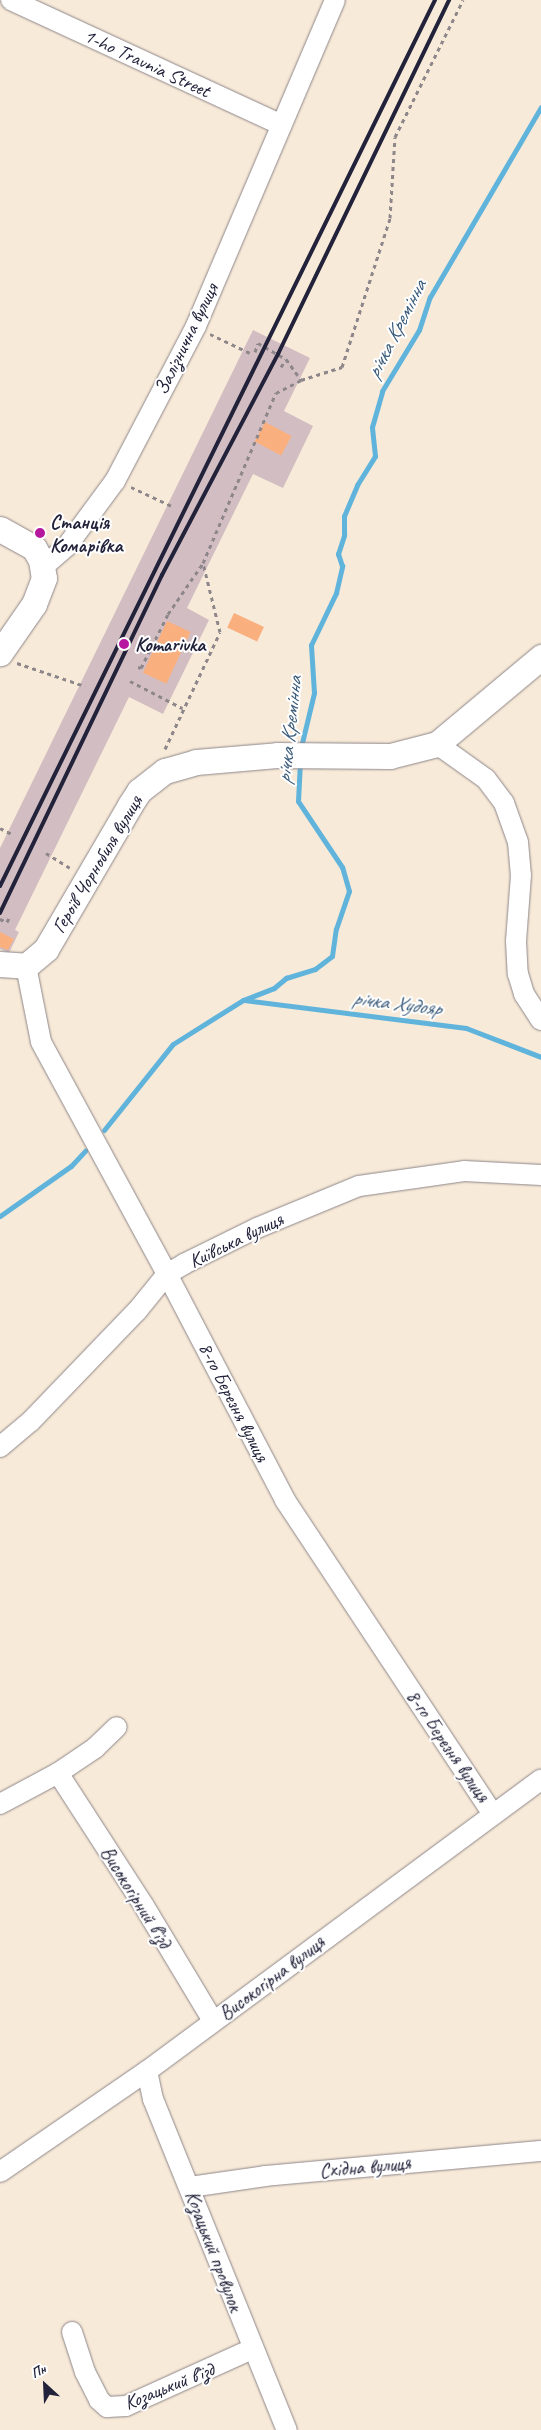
<!DOCTYPE html>
<meta charset="utf-8">
<style>
body{margin:0}
#map{position:relative;width:541px;height:2430px;overflow:hidden;background:#f8ead8;font-family:Caveat,sans-serif}
div>[style]{position:absolute}
.industrial>*{inset:0;background:#d2bec2}
.stream>*{height:5px;margin:-2.5px;padding:0 2.5px;transform-origin:2.5px;border-radius:2.5px;background:#60b4dc}
.building>*{inset:0;background:#faaf7e;transform-origin:0 0}
.path>*{height:3px;margin-top:-1.5px;transform-origin:0;background:repeating-linear-gradient(90deg,#8d868a 0 4px,transparent 0 8px)}
.roads{filter:drop-shadow(0 0 1px #8d868a) drop-shadow(0 0 1px #8d868a)}
.minor>*{height:20px;margin:-10px;padding:0 10px;transform-origin:10px;border-radius:10px;background:#fff}
.tertiary>*{height:25px;margin:-12.5px;padding:0 12.5px;transform-origin:12.5px;border-radius:12.5px;background:#fff}
.rail>*{height:4px;margin:-2px;padding:0 2px;transform-origin:2px;border-radius:2px;background:#22223b}
.dots>*{width:14px;height:14px;translate:-50% -50%;box-sizing:border-box;border:2px solid #fff;border-radius:50%}
span{translate:-50% -50%;white-space:nowrap;text-align:center;line-height:1.15;-webkit-text-stroke:4px #fff;paint-order:stroke}
.street-label{font-size:20px;color:#22223b}
.poi-label{font-size:20px;color:#22223b;font-weight:700}
.left{translate:0 -50%;text-align:left}
.water-label{font-size:21px;color:#3b5c7b;font-style:italic}
.north{position:absolute;left:20px;top:2360px;width:50px;height:50px;-webkit-text-stroke:4px #fff;paint-order:stroke;rotate:335deg;font-size:14px;font-weight:700;line-height:20px;text-align:center;color:#22223b}
.north::after{content:'';display:block;margin:auto;width:18px;height:22px;background:#22223b;clip-path:polygon(50% 0,100% 100%,50% 72%,0 100%)}
</style>
<div id="map">
<div class="industrial">
<i style="clip-path:polygon(253px 330px,310px 358px,284px 411px,313px 426px,283px 488px,253px 474px,187px 608px,209px 620px,163px 714px,129px 697px,15px 930px,19px 932px,9px 953px,0 949px,0 848px)"></i>
</div>
<div class="stream">
<i style="left:301px;top:747px;width:56px;rotate:-76.5deg"></i>
<i style="left:314px;top:693px;width:48px;rotate:-93.6deg"></i>
<i style="left:311px;top:645px;width:58px;rotate:-64.3deg"></i>
<i style="left:336px;top:593px;width:28px;rotate:-77deg"></i>
<i style="left:342px;top:566px;width:13px;rotate:-108deg"></i>
<i style="left:338px;top:554px;width:20px;rotate:-72deg"></i>
<i style="left:344px;top:535px;width:19px;rotate:-90deg"></i>
<i style="left:344px;top:516px;width:34px;rotate:-67deg"></i>
<i style="left:357px;top:485px;width:34px;rotate:-58deg"></i>
<i style="left:375px;top:456px;width:29px;rotate:-96deg"></i>
<i style="left:372px;top:427px;width:37px;rotate:-74deg"></i>
<i style="left:382px;top:391px;width:71px;rotate:-58.8deg"></i>
<i style="left:419px;top:330px;width:35px;rotate:-72deg"></i>
<i style="left:430px;top:297px;width:220px;rotate:-59.7deg"></i>
<i style="left:244px;top:1000px;width:224px;rotate:7.2deg"></i>
<i style="left:466px;top:1028px;width:80px;rotate:21.1deg"></i>
<i style="left:104px;top:1130px;width:110px;rotate:-51.3deg"></i>
<i style="left:173px;top:1044px;width:83px;rotate:-32.2deg"></i>
<i style="left:243px;top:1000px;width:33px;rotate:-21deg"></i>
<i style="left:274px;top:988px;width:16px;rotate:-40deg"></i>
<i style="left:286px;top:978px;width:30px;rotate:-17deg"></i>
<i style="left:315px;top:969px;width:21px;rotate:-37deg"></i>
<i style="left:332px;top:956px;width:27px;rotate:-82deg"></i>
<i style="left:336px;top:929px;width:40px;rotate:-71.1deg"></i>
<i style="left:349px;top:891px;width:25px;rotate:-106deg"></i>
<i style="left:342px;top:867px;width:79px;rotate:-123.7deg"></i>
<i style="left:298px;top:801px;width:40px;rotate:-87.1deg"></i>
<i style="left:0;top:1216px;width:87px;rotate:-35.2deg"></i>
<i style="left:71px;top:1166px;width:21px;rotate:-47deg"></i>
</div>
<div class="building">
<i style="left:265px;top:422px;width:30px;height:22px;rotate:28deg"></i>
<i style="left:234px;top:613px;width:33px;height:16px;rotate:25deg"></i>
<i style="left:167px;top:621px;width:26px;height:57px;rotate:25deg"></i>
<i style="clip-path:polygon(0 932px,14px 939px,8px 950px,0 947px)"></i>
</div>
<div class="path">
<i style="left:210px;top:334px;width:44px;rotate:25.4deg"></i>
<i style="left:255px;top:352px;width:9px;rotate:-72deg"></i>
<i style="left:258px;top:343px;width:32px;rotate:30deg"></i>
<i style="left:286px;top:359px;width:26px;rotate:54deg"></i>
<i style="left:301px;top:380px;width:43px;rotate:-17.6deg"></i>
<i style="left:342px;top:367px;width:157px;rotate:-72.1deg"></i>
<i style="left:390px;top:218px;width:81px;rotate:-86.5deg"></i>
<i style="left:395px;top:137px;width:153px;rotate:-63.6deg"></i>
<i style="left:281px;top:367px;width:9px;rotate:-58deg"></i>
<i style="left:131px;top:487px;width:47px;rotate:24.9deg"></i>
<i style="left:17px;top:663px;width:72px;rotate:18.7deg"></i>
<i style="left:138px;top:667px;width:3px;rotate:18deg"></i>
<i style="left:141px;top:668px;width:60px;rotate:-63.4deg"></i>
<i style="left:168px;top:614px;width:62px;rotate:-55.5deg"></i>
<i style="left:203px;top:563px;width:185px;rotate:-66.8deg"></i>
<i style="left:276px;top:393px;width:28px;rotate:-27deg"></i>
<i style="left:130px;top:681px;width:59px;rotate:27.4deg"></i>
<i style="left:165px;top:749px;width:129px;rotate:-64.8deg"></i>
<i style="left:220px;top:632px;width:71px;rotate:-103.8deg"></i>
<i style="left:0;top:828px;width:13px;rotate:27deg"></i>
<i style="left:46px;top:853px;width:28px;rotate:32deg"></i>
<i style="left:0;top:919px;width:8px;rotate:23deg"></i>
<i style="left:7px;top:922px;width:4px;rotate:-63deg"></i>
</div>
<div class="roads">
<div class="minor">
<i style="left:11px;top:0;width:298px;rotate:24.8deg"></i>
<i style="left:43px;top:567px;width:32px;rotate:-41deg"></i>
<i style="left:67px;top:546px;width:81px;rotate:-53.6deg"></i>
<i style="left:115px;top:481px;width:175px;rotate:-62.4deg"></i>
<i style="left:196px;top:326px;width:354px;rotate:-66.9deg"></i>
<i style="left:437px;top:744px;width:60px;rotate:35.5deg"></i>
<i style="left:486px;top:779px;width:30px;rotate:53deg"></i>
<i style="left:504px;top:803px;width:41px;rotate:70.3deg"></i>
<i style="left:518px;top:842px;width:33px;rotate:85deg"></i>
<i style="left:521px;top:875px;width:66px;rotate:94.3deg"></i>
<i style="left:516px;top:941px;width:33px;rotate:87deg"></i>
<i style="left:518px;top:974px;width:21px;rotate:73deg"></i>
<i style="left:524px;top:994px;width:31px;rotate:57deg"></i>
<i style="left:26px;top:966px;width:77px;rotate:78.8deg"></i>
<i style="left:41px;top:1042px;width:264px;rotate:61.5deg"></i>
<i style="left:167px;top:1274px;width:255px;rotate:62.4deg"></i>
<i style="left:285px;top:1500px;width:377px;rotate:56.5deg"></i>
<i style="left:0;top:1447px;width:39px;rotate:-40deg"></i>
<i style="left:30px;top:1422px;width:154px;rotate:-46.1deg"></i>
<i style="left:137px;top:1311px;width:48px;rotate:-51deg"></i>
<i style="left:167px;top:1274px;width:20px;rotate:-30deg"></i>
<i style="left:184px;top:1264px;width:81px;rotate:-26.3deg"></i>
<i style="left:257px;top:1228px;width:110px;rotate:-22.4deg"></i>
<i style="left:359px;top:1186px;width:106px;rotate:-8.1deg"></i>
<i style="left:464px;top:1171px;width:77px;rotate:3deg"></i>
<i style="left:58px;top:1773px;width:158px;rotate:57.1deg"></i>
<i style="left:144px;top:1906px;width:134px;rotate:59deg"></i>
<i style="left:0;top:1804px;width:66px;rotate:-28.1deg"></i>
<i style="left:58px;top:1773px;width:45px;rotate:-34deg"></i>
<i style="left:95px;top:1748px;width:30px;rotate:-44deg"></i>
<i style="left:147px;top:2071px;width:29px;rotate:78deg"></i>
<i style="left:153px;top:2099px;width:357px;rotate:68deg"></i>
<i style="left:0;top:2172px;width:178px;rotate:-34.5deg"></i>
<i style="left:147px;top:2071px;width:490px;rotate:-36.5deg"></i>
<i style="left:190px;top:2187px;width:76px;rotate:-8.3deg"></i>
<i style="left:265px;top:2176px;width:277px;rotate:-5.2deg"></i>
<i style="left:72px;top:2332px;width:42px;rotate:72deg"></i>
<i style="left:85px;top:2372px;width:31px;rotate:63deg"></i>
<i style="left:99px;top:2400px;width:11px;rotate:41deg"></i>
<i style="left:107px;top:2407px;width:19px;rotate:-3deg"></i>
<i style="left:126px;top:2406px;width:138px;rotate:-24.3deg"></i>
</div>
<div class="tertiary">
<i style="left:0;top:529px;width:39px;rotate:29deg"></i>
<i style="left:34px;top:548px;width:14px;rotate:60deg"></i>
<i style="left:41px;top:560px;width:18px;rotate:81deg"></i>
<i style="left:44px;top:578px;width:28px;rotate:111deg"></i>
<i style="left:34px;top:604px;width:60px;rotate:124.8deg"></i>
<i style="left:0;top:964px;width:26px;rotate:4deg"></i>
<i style="left:26px;top:966px;width:26px;rotate:-40deg"></i>
<i style="left:46px;top:949px;width:167px;rotate:-59.7deg"></i>
<i style="left:130px;top:805px;width:17px;rotate:-57deg"></i>
<i style="left:139px;top:791px;width:33px;rotate:-38deg"></i>
<i style="left:165px;top:771px;width:32px;rotate:-16deg"></i>
<i style="left:196px;top:762px;width:81px;rotate:-4.9deg"></i>
<i style="left:277px;top:755px;width:113px;rotate:0.5deg"></i>
<i style="left:390px;top:756px;width:49px;rotate:-14.3deg"></i>
<i style="left:437px;top:744px;width:136px;rotate:-39.9deg"></i>
</div>
</div>
<div class="rail">
<i style="left:0;top:886px;width:987px;rotate:-63.85deg"></i>
<i style="left:0;top:913px;width:375px;rotate:-64.4deg"></i>
<i style="left:162px;top:575px;width:250px;rotate:-62.3deg"></i>
<i style="left:278px;top:354px;width:393px;rotate:-64.2deg"></i>
</div>
<div class="dots">
<i style="left:40px;top:533px;background:#b5179e"></i>
<i style="left:124px;top:644px;background:#b5179e"></i>
</div>
<div class="street-label">
<span style="left:147px;top:63px;rotate:25deg">1-ho Travnia Street</span>
<span style="left:186px;top:339px;rotate:-64deg">Залізнична вулиця</span>
<span style="left:97px;top:864px;rotate:-59deg">Героїв Чорнобиля вулиця</span>
<span style="left:236px;top:1240px;rotate:-26deg">Київська вулиця</span>
<span style="left:234px;top:1402px;rotate:63deg">8-го Березня вулиця</span>
<span style="left:448px;top:1746px;rotate:56deg">8-го Березня вулиця</span>
<span style="left:136px;top:1897px;rotate:58deg">Високогірний в'їзд</span>
<span style="left:272px;top:1978px;rotate:-37deg">Високогірна вулиця</span>
<span style="left:365px;top:2167px;rotate:-5deg">Східна вулиця</span>
<span style="left:214px;top:2251px;rotate:69deg">Козацький провулок</span>
<span style="left:169px;top:2386px;rotate:-22deg">Козацький в'їзд</span>
</div>
<div class="poi-label">
<span class="left" style="left:50px;top:534px">Станція<br>Комарівка</span>
<span class="left" style="left:135px;top:644px">Komarivka</span>
</div>
<div class="water-label">
<span style="left:396px;top:329px;rotate:-63deg">річка Кремінна</span>
<span style="left:289px;top:730px;rotate:-84deg">річка Кремінна</span>
<span style="left:397px;top:1003px;rotate:7deg">річка Худояр</span>
</div>
<div class="north">Пн</div>
</div>
